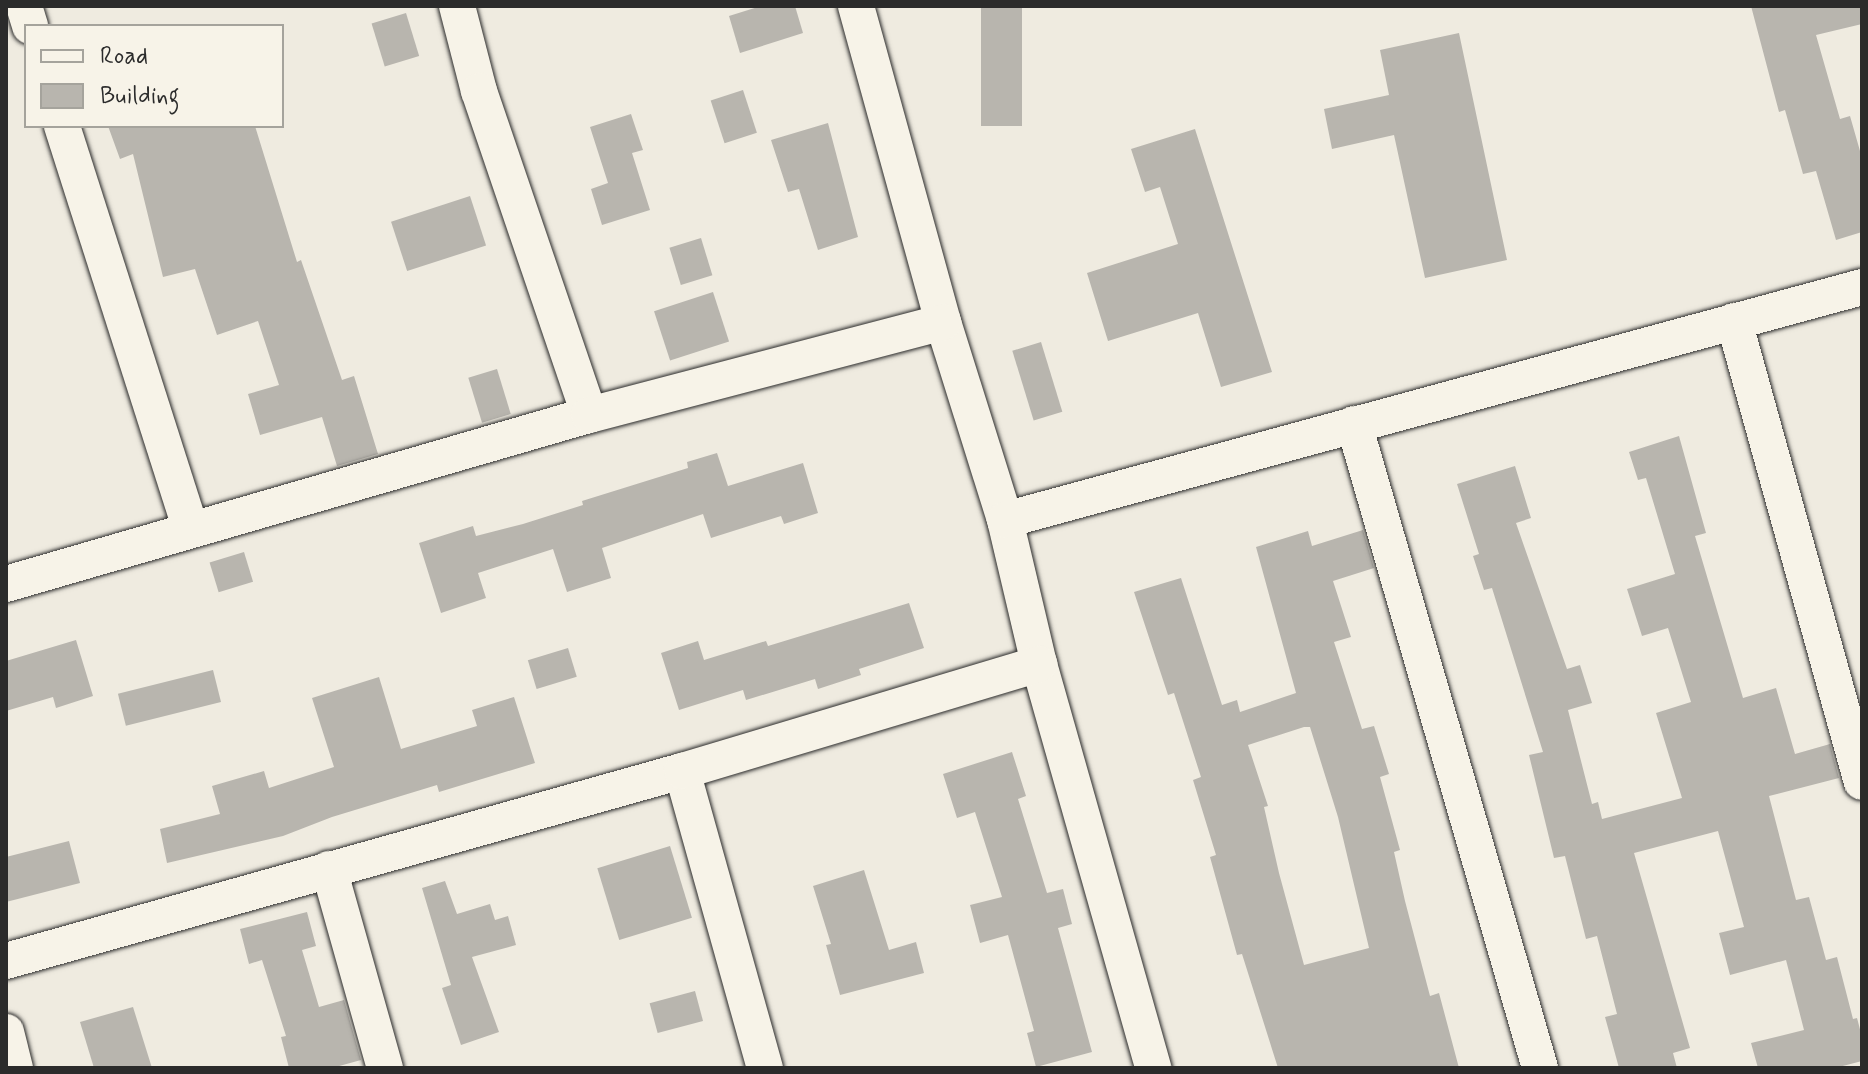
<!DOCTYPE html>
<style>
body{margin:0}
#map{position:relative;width:1868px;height:1074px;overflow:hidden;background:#efebe0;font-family:Mynerve,sans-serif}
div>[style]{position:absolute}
.building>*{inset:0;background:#b8b5ae;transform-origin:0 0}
.roads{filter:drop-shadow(0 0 2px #2b2b2b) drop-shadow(0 0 2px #2b2b2b)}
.street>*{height:36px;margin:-18px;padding:0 18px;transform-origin:18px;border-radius:18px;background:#f7f3e8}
span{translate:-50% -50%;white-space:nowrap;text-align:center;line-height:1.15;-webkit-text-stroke:6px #f7f3e8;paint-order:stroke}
.frame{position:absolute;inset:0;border:8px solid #2b2b2b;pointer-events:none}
.legend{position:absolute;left:24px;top:24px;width:260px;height:104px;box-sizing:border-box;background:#f7f3e8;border:2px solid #a5a39c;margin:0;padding:10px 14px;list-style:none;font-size:24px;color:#2b2b2b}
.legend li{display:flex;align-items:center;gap:16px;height:40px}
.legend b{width:40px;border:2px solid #a5a39c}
</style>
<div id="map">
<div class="building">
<i style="clip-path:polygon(761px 6px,795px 6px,803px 33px,740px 53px,729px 16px)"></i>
<i style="left:981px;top:6px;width:41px;height:120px"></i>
<i style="clip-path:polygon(1751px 6px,1862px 6px,1862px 24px,1816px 35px,1840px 119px,1850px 116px,1862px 158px,1862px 232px,1836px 240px,1816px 171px,1803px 174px,1785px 110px,1779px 112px)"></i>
<i style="left:406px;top:13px;width:45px;height:36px;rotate:73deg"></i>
<i style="clip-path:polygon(1459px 33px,1507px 260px,1425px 278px,1394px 135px,1332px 149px,1324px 109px,1389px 95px,1380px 50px)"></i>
<i style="left:743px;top:90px;width:45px;height:34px;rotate:72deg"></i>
<i style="clip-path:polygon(631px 114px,643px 150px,632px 153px,650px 210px,602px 225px,591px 189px,608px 183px,590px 127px)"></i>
<i style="clip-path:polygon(828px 123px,858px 237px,818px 250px,799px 189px,788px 192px,771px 140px)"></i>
<i style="clip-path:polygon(108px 126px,255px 126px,297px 262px,301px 260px,342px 380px,354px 376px,378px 454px,337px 466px,322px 417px,260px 435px,248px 394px,279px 385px,258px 321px,217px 335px,195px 269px,163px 277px,133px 154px,120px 159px)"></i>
<i style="clip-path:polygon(1195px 129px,1272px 372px,1221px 387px,1198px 313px,1108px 341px,1087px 273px,1178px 244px,1160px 187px,1145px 192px,1131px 149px)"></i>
<i style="left:470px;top:196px;width:52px;height:83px;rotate:72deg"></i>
<i style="left:701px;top:238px;width:39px;height:33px;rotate:73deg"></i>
<i style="left:713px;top:292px;width:52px;height:62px;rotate:72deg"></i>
<i style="left:1041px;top:342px;width:73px;height:30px;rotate:73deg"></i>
<i style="left:497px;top:369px;width:47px;height:30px;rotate:73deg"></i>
<i style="clip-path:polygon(1679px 436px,1706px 533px,1695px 536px,1743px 698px,1776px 688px,1795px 754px,1830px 744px,1839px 778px,1769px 796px,1796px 900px,1809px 897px,1826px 960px,1837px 957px,1853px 1019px,1857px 1018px,1862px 1037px,1862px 1061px,1835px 1068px,1758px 1068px,1751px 1043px,1804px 1030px,1786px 960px,1730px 975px,1719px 933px,1744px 927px,1718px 831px,1634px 853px,1690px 1048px,1673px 1053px,1677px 1068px,1619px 1068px,1605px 1017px,1617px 1014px,1597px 936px,1586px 939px,1565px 856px,1554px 858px,1529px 755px,1543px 752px,1492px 588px,1484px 590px,1473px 556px,1479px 554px,1457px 484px,1515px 466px,1531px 518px,1516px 523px,1567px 669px,1580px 665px,1592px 703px,1568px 710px,1592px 804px,1598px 802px,1602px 819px,1682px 798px,1656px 713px,1691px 702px,1668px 628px,1642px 636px,1627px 589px,1675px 574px,1646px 478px,1638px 480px,1629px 452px)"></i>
<i style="clip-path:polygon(717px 453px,728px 486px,803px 463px,818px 513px,784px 524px,781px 516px,711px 538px,703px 514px,602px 548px,611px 578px,567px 592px,553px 549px,478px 573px,486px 598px,441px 613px,419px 543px,473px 526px,476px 536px,523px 524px,583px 505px,582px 501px,688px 468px,687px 462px)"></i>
<i style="clip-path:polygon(evenodd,1363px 530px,1374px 568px,1333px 581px,1351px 637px,1334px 642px,1362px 729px,1374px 726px,1389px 774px,1380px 777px,1400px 850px,1394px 852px,1405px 901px,1430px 996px,1439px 993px,1459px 1068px,1278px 1068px,1242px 954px,1237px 955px,1210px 857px,1216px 855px,1193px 780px,1201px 777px,1174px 693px,1168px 695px,1134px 592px,1181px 578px,1222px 705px,1237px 700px,1240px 712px,1296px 693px,1256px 547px,1308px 531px,1312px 546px,1363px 530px,1304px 727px,1310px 727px,1338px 817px,1369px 948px,1304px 965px,1279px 873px,1264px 807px,1268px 806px,1248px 745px,1304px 727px)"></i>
<i style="left:244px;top:552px;width:31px;height:36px;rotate:73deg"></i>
<i style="clip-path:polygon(909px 603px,924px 648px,859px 669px,861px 675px,818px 689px,815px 679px,746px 700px,743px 690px,679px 710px,661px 653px,698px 641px,704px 660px,766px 641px,768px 646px)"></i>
<i style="clip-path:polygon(76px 640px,93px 696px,56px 708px,53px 697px,6px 711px,6px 661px)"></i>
<i style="left:568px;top:648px;width:30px;height:42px;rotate:73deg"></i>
<i style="left:213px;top:670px;width:33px;height:98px;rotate:76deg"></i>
<i style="clip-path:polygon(379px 677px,401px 749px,477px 726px,472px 710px,514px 697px,535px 763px,439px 792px,437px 785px,332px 817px,283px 836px,167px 863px,160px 829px,220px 814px,212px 786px,264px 771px,269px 788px,334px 767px,312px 698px)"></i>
<i style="clip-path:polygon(1012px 752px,1026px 796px,1018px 799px,1047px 893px,1063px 889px,1072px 924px,1058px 928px,1092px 1052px,1036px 1067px,1027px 1033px,1034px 1031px,1008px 935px,980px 943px,970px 905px,1002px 897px,975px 812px,957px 818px,943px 774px)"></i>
<i style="clip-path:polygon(69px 841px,80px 883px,6px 902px,6px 857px)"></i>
<i style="left:670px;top:846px;width:75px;height:76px;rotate:73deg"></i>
<i style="clip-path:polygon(864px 870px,889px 950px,916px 942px,924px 973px,840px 995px,826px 945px,831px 944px,813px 886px)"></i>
<i style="clip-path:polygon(445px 881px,457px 914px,490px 904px,495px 920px,508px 916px,516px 945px,472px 957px,499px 1032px,461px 1045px,442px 988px,451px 985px,422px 888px)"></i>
<i style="clip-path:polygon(307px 912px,316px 946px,302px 950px,319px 1007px,344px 1000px,361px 1060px,332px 1068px,289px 1068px,281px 1037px,286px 1036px,262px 960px,249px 964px,240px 929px)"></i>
<i style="left:695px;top:991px;width:31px;height:47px;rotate:75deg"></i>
<i style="clip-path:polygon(133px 1007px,152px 1068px,94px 1068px,80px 1022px)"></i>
</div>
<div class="roads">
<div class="street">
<i style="left:24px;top:6px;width:21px;rotate:73deg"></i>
<i style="left:457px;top:6px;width:88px;rotate:75.5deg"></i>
<i style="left:479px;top:91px;width:342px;rotate:71.2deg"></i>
<i style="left:856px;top:6px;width:328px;rotate:74.6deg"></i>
<i style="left:943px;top:322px;width:207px;rotate:72.6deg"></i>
<i style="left:1005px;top:520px;width:148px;rotate:76.7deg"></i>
<i style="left:1039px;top:664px;width:420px;rotate:74.2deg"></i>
<i style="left:62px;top:126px;width:424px;rotate:72.3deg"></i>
<i style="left:1734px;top:321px;width:478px;rotate:74.5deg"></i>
<i style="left:1354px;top:424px;width:670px;rotate:73.89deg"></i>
<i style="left:1005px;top:520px;width:888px;rotate:-15.21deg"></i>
<i style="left:6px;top:584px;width:607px;rotate:-16.17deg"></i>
<i style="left:589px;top:415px;width:366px;rotate:-14.7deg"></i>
<i style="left:682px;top:771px;width:308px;rotate:74.4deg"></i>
<i style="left:329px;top:869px;width:207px;rotate:74.3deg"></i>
<i style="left:6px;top:961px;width:702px;rotate:-15.7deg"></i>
<i style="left:682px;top:771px;width:373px;rotate:-16.7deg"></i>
<i style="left:6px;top:1032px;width:37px;rotate:76deg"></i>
</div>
</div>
<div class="frame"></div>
<ul class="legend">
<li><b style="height:10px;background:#f7f3e8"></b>Road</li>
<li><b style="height:22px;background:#b8b5ae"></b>Building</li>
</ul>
</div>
